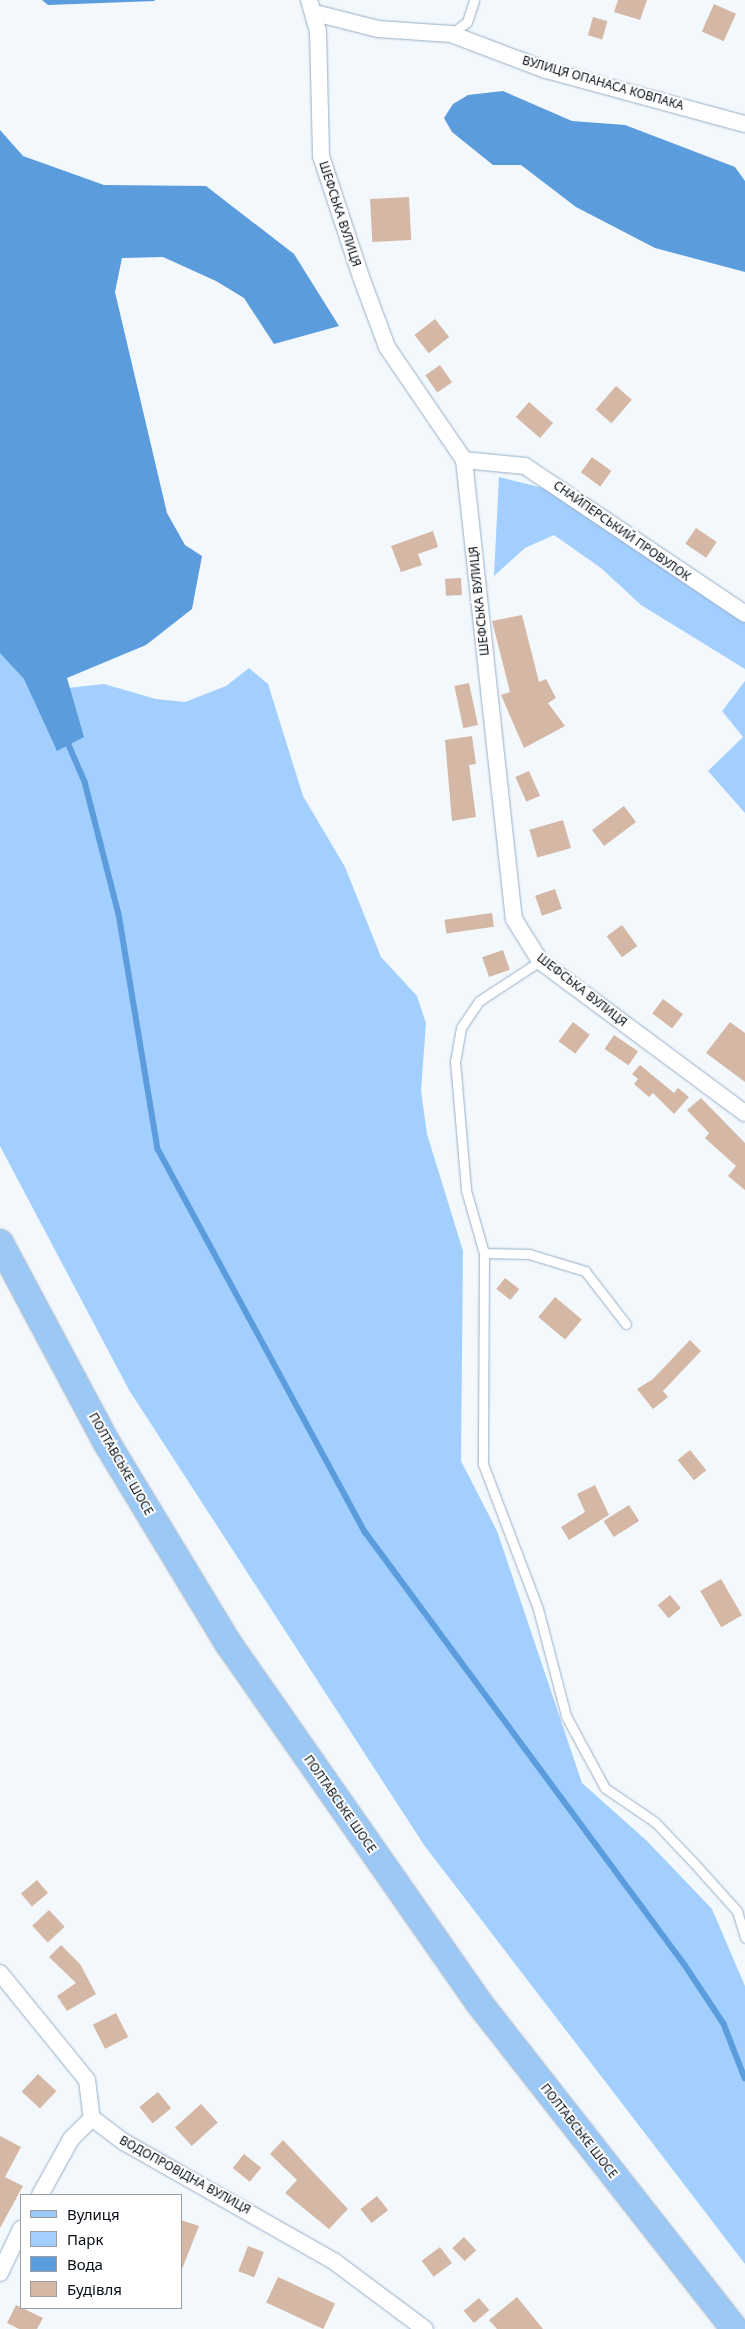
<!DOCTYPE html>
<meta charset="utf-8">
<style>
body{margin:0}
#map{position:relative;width:745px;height:2329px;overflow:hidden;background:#f3f8fd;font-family:"Noto Sans",sans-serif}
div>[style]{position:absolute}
.green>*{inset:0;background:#a3cffe}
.water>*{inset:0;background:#5b9cdd}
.stream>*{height:5.5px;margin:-2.75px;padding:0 2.75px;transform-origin:2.75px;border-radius:2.75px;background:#5b9cdd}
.building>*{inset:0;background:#d5b7a5;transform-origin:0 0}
.roads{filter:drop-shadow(0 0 1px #97aec6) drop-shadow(0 0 1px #97aec6)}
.lane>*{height:9px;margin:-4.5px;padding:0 4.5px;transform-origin:4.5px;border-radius:4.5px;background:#fff}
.street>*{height:16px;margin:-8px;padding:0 8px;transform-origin:8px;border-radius:8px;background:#fff}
.primary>*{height:26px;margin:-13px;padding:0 13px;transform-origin:13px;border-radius:13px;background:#9bc8f5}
span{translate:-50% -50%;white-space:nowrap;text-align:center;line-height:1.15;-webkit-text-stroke:4px #fff;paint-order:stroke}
.street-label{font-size:12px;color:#050c14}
.legend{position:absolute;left:20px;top:2194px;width:162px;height:115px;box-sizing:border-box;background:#fff;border:1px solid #9b9ea1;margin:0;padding:6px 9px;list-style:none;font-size:15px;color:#050c14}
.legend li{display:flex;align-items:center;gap:10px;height:25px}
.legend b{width:25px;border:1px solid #9b9ea1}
</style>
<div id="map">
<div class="green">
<i style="clip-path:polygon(499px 477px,547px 489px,745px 621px,745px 669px,641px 605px,601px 568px,554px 535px,525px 548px,494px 576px)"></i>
<i style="clip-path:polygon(0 650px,29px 685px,58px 689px,104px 684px,156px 699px,185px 702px,226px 686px,249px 668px,268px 684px,303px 796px,345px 867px,381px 957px,417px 996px,426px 1023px,421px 1091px,427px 1134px,463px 1251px,461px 1461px,497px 1531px,582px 1783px,647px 1841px,712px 1909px,745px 1986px,745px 2264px,424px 1845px,129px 1390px,0 1146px)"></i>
<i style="clip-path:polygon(745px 681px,745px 813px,708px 771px,743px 737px,722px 711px)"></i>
</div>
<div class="water">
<i style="clip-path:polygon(42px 0,154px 0,155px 1px,48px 5px)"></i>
<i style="clip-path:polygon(503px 91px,572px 121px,625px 125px,735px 167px,745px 181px,745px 272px,655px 248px,576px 207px,521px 165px,493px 165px,452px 132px,444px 118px,453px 104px,468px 95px)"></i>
<i style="clip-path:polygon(0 130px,23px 156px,104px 185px,206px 186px,294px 254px,339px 326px,274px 344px,244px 298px,216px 281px,163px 257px,122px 258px,115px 292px,167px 513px,185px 545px,202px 556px,192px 609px,146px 645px,67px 678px,84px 737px,57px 751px,24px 679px,0 653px)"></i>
</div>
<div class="stream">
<i style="left:66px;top:738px;width:48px;rotate:66.6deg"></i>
<i style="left:85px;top:782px;width:136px;rotate:75.6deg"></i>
<i style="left:119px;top:914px;width:238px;rotate:80.6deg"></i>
<i style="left:158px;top:1149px;width:437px;rotate:61.6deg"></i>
<i style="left:366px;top:1533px;width:537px;rotate:53.56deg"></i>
<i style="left:685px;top:1965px;width:71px;rotate:56.5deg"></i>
<i style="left:724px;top:2024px;width:58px;rotate:68.7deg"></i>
</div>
<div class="building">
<i style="clip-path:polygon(618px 0,647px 0,640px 20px,614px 12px)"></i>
<i style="left:714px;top:4px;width:24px;height:30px;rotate:24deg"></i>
<i style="left:593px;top:17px;width:15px;height:19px;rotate:16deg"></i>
<i style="left:409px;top:197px;width:43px;height:39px;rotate:87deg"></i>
<i style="left:435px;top:319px;width:23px;height:26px;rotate:52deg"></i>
<i style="left:440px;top:365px;width:21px;height:18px;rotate:55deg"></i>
<i style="left:616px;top:386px;width:21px;height:31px;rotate:41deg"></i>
<i style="left:529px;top:402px;width:32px;height:20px;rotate:41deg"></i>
<i style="left:592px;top:457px;width:24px;height:19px;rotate:36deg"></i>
<i style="left:696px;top:528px;width:25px;height:19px;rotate:34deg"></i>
<i style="clip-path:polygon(433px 531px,438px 547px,418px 554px,422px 565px,401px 572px,391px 546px)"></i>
<i style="left:461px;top:578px;width:17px;height:16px;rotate:87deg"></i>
<i style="clip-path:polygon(522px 615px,539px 682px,546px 679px,556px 698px,548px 703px,565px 726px,524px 748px,501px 695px,510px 692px,492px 621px)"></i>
<i style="left:469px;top:683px;width:43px;height:15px;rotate:78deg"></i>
<i style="clip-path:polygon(472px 736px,476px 764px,469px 765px,476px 817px,452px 821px,445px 740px)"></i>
<i style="left:529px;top:771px;width:27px;height:15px;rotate:66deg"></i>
<i style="left:624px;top:806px;width:20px;height:40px;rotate:53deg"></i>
<i style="left:563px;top:820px;width:29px;height:35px;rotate:74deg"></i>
<i style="left:555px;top:889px;width:21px;height:21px;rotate:71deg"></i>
<i style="left:492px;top:913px;width:14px;height:48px;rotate:82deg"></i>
<i style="left:622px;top:925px;width:26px;height:19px;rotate:54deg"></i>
<i style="left:503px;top:950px;width:21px;height:22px;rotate:71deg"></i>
<i style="left:663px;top:999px;width:25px;height:18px;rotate:37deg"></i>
<i style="left:573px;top:1022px;width:21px;height:24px;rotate:37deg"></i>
<i style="clip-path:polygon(730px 1022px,745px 1033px,745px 1082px,706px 1053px)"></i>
<i style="left:614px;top:1035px;width:29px;height:17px;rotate:34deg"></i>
<i style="clip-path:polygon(640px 1065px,674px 1093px,678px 1088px,689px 1097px,674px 1114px,653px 1093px,649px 1097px,634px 1084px,638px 1079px,632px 1074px)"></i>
<i style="clip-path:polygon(701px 1098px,745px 1143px,745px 1190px,728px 1176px,736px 1166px,705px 1138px,709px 1133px,687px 1110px)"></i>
<i style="left:505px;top:1278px;width:18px;height:14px;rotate:38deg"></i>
<i style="left:555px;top:1297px;width:35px;height:26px;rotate:40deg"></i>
<i style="clip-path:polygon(690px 1340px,701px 1351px,663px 1391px,668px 1397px,653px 1409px,637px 1389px,653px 1379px)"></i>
<i style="left:690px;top:1450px;width:26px;height:16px;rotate:51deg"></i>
<i style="clip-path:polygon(595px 1485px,609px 1515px,569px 1540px,561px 1527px,585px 1512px,577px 1494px)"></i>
<i style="left:629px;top:1505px;width:19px;height:30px;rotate:58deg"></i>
<i style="left:721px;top:1579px;width:42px;height:24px;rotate:60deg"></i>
<i style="left:670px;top:1595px;width:17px;height:16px;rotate:50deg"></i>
<i style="left:37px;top:1880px;width:17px;height:21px;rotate:50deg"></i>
<i style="left:49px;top:1910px;width:23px;height:23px;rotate:47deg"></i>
<i style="clip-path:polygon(61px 1945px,80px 1964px,96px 1994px,67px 2011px,57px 1996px,76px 1983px,49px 1957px)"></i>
<i style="left:116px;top:2013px;width:27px;height:26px;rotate:63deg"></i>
<i style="left:38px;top:2074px;width:25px;height:24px;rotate:43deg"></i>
<i style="left:158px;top:2092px;width:21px;height:24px;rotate:51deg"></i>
<i style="left:201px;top:2104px;width:25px;height:35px;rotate:48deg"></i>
<i style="clip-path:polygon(0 2136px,21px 2147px,5px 2177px,23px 2186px,0 2228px)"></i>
<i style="clip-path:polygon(283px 2140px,348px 2209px,329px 2229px,285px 2193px,297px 2180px,270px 2154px)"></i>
<i style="left:244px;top:2154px;width:22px;height:18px;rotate:39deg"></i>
<i style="left:377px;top:2196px;width:18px;height:21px;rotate:52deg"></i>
<i style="clip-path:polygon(181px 2220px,199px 2226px,182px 2269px,181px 2269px)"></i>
<i style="left:464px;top:2237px;width:18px;height:16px;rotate:47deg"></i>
<i style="left:248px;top:2246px;width:17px;height:27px;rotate:21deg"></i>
<i style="left:440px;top:2247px;width:20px;height:23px;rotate:53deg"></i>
<i style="left:278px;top:2277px;width:63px;height:28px;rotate:25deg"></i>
<i style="clip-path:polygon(517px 2297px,543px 2329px,497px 2329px,489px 2320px)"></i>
<i style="left:479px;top:2298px;width:16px;height:20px;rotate:50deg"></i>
<i style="clip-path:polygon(16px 2305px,43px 2318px,37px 2329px,19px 2329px,7px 2323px)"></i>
</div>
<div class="roads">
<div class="lane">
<i style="left:451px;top:34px;width:20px;rotate:-37deg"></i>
<i style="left:467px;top:22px;width:23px;rotate:-72deg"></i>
<i style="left:540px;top:961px;width:73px;rotate:146.7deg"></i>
<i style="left:479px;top:1001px;width:32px;rotate:124deg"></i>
<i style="left:461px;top:1028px;width:34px;rotate:100deg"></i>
<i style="left:455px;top:1061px;width:129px;rotate:85.1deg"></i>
<i style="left:466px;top:1190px;width:66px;rotate:74.1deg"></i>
<i style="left:484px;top:1253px;width:211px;rotate:90.3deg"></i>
<i style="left:483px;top:1464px;width:155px;rotate:69.2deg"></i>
<i style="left:538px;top:1609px;width:111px;rotate:75.3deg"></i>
<i style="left:566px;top:1716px;width:82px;rotate:61.6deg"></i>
<i style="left:605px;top:1788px;width:60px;rotate:34.2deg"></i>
<i style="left:655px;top:1822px;width:57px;rotate:46.4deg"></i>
<i style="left:694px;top:1863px;width:64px;rotate:48.1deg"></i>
<i style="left:737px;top:1911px;width:28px;rotate:73deg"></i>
<i style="left:484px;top:1253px;width:45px;rotate:1.3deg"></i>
<i style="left:529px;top:1254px;width:59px;rotate:16.9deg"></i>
<i style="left:585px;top:1271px;width:67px;rotate:52.3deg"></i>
</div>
<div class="street">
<i style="left:309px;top:0;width:32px;rotate:74deg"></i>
<i style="left:318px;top:31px;width:125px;rotate:88.6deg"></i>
<i style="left:321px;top:156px;width:127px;rotate:71.7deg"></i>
<i style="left:361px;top:277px;width:75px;rotate:69.6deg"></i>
<i style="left:387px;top:347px;width:137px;rotate:55.7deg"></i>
<i style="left:464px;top:460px;width:462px;rotate:83.8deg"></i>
<i style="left:514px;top:919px;width:49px;rotate:58.2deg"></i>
<i style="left:540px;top:961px;width:255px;rotate:36.6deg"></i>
<i style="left:315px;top:13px;width:65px;rotate:14.3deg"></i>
<i style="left:378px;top:29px;width:73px;rotate:3.9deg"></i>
<i style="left:451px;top:34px;width:102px;rotate:20.8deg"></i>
<i style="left:546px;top:70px;width:206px;rotate:15.2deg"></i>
<i style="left:464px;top:460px;width:61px;rotate:5.6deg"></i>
<i style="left:525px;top:466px;width:265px;rotate:33.9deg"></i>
<i style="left:0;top:1973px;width:138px;rotate:50.9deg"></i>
<i style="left:87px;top:2080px;width:38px;rotate:83deg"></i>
<i style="left:92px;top:2118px;width:40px;rotate:37deg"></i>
<i style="left:124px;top:2142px;width:243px;rotate:29.6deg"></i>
<i style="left:335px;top:2262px;width:112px;rotate:36.7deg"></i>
<i style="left:40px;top:2195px;width:64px;rotate:-61deg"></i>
<i style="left:71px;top:2139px;width:30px;rotate:-45deg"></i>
<i style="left:0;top:2273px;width:49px;rotate:-64.5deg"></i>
</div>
<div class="primary">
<i style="left:0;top:1243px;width:229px;rotate:61.9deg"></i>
<i style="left:108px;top:1445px;width:232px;rotate:58.8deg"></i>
<i style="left:228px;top:1643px;width:439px;rotate:55.1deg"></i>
<i style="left:479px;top:2003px;width:415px;rotate:51.9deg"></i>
</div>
</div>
<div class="street-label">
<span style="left:603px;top:83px;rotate:16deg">ВУЛИЦЯ ОПАНАСА КОВПАКА</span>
<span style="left:340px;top:214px;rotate:72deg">ШЕФСЬКА ВУЛИЦЯ</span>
<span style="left:622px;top:531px;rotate:35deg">СНАЙПЕРСЬКИЙ ПРОВУЛОК</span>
<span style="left:479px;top:601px;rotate:-96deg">ШЕФСЬКА ВУЛИЦЯ</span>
<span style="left:582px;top:990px;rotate:38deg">ШЕФСЬКА ВУЛИЦЯ</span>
<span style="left:121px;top:1464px;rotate:60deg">ПОЛТАВСЬКЕ ШОСЕ</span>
<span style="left:340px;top:1804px;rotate:55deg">ПОЛТАВСЬКЕ ШОСЕ</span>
<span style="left:579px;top:2131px;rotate:52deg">ПОЛТАВСЬКЕ ШОСЕ</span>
<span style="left:185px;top:2175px;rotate:29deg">ВОДОПРОВІДНА ВУЛИЦЯ</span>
</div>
<ul class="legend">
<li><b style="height:6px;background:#9bc8f5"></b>Вулиця</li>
<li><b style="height:14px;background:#a3cffe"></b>Парк</li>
<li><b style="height:14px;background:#5b9cdd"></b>Вода</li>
<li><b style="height:14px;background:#d5b7a5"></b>Будівля</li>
</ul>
</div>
